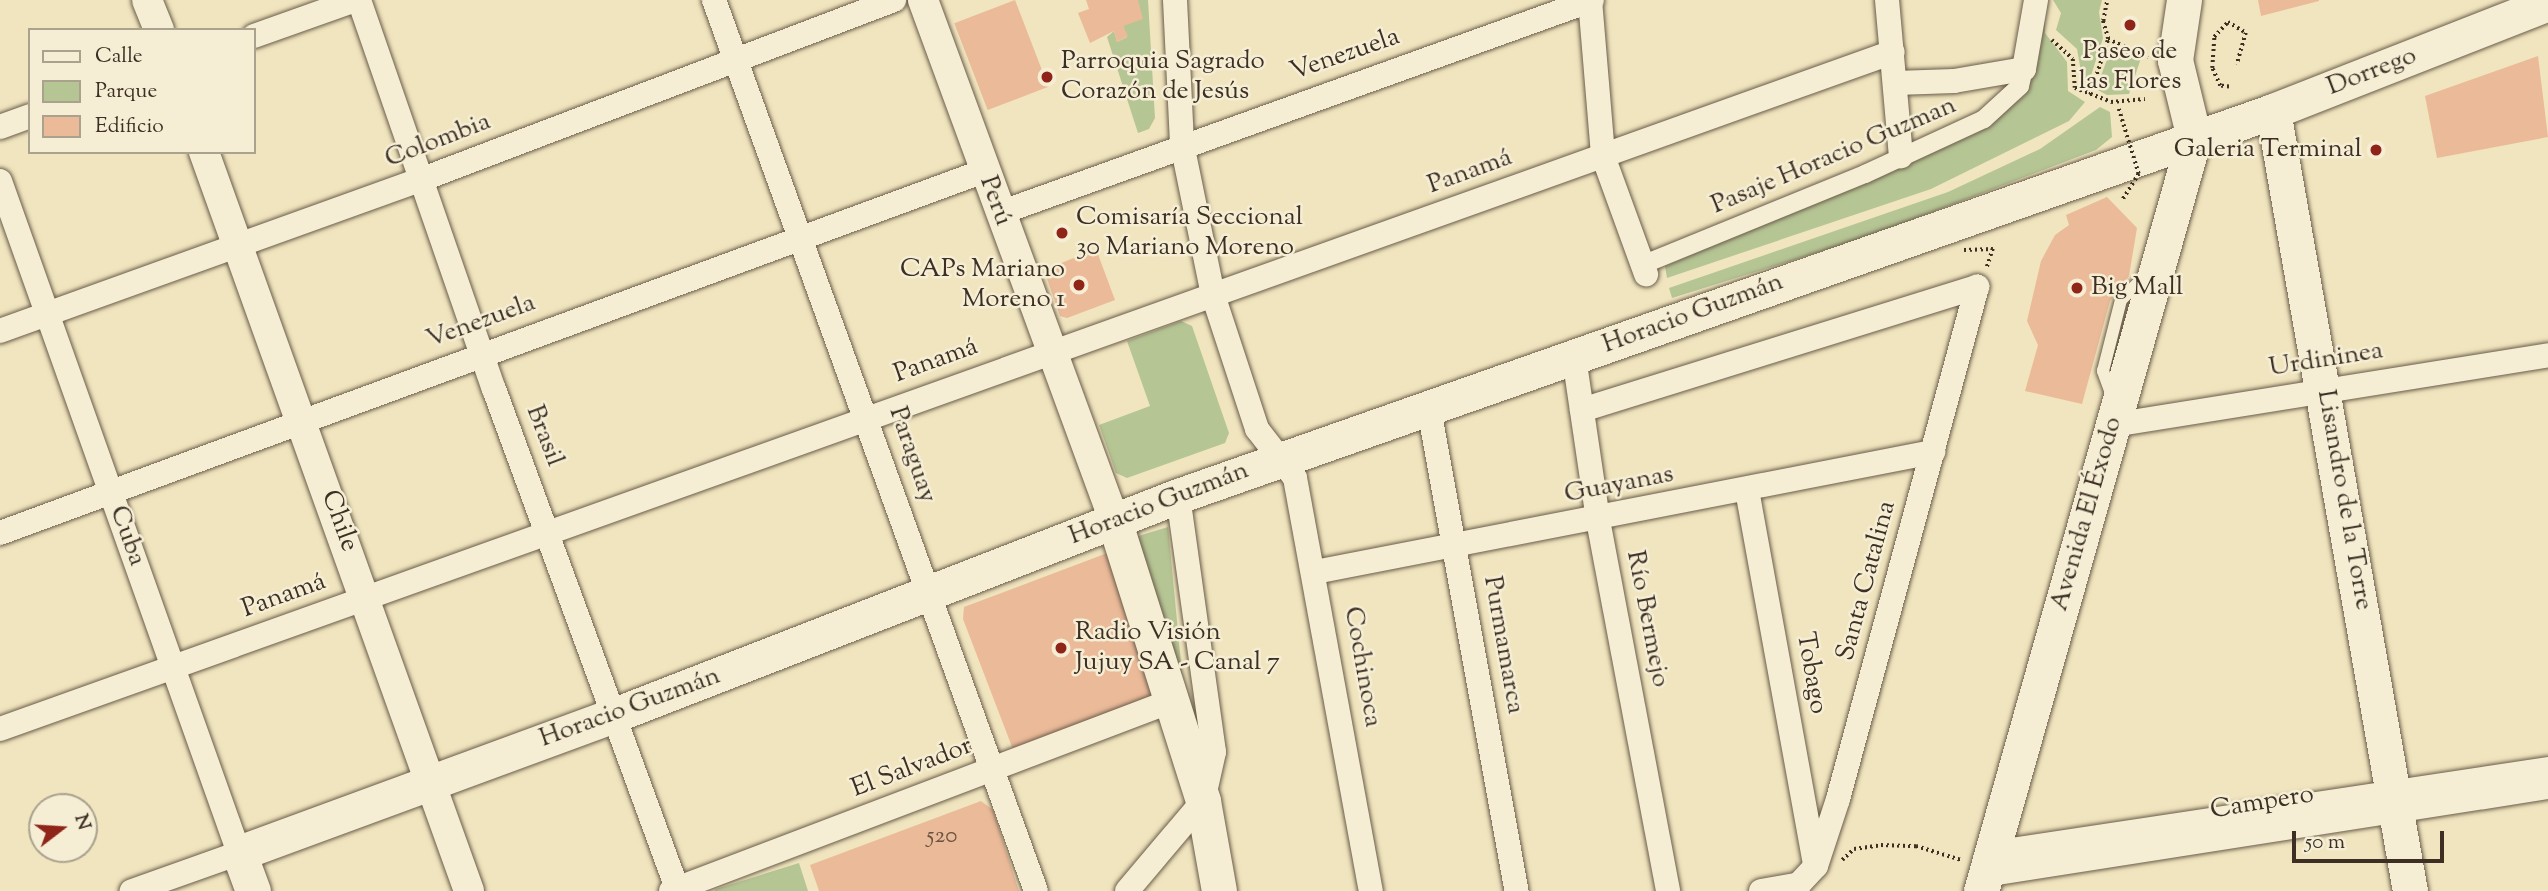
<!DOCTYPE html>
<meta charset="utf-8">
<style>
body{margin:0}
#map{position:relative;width:2548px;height:891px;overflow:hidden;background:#f0e5be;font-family:"Sorts Mill Goudy",serif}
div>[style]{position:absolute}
.green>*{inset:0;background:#b6c594}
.building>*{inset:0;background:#ebba99;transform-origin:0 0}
.path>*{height:3.5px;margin-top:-1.75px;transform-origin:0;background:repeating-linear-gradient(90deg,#3d2f24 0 2px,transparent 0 5.5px)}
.roads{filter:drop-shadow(0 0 2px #6a5c4a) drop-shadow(0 0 2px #6a5c4a)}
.service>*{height:12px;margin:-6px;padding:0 6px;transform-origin:6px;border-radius:6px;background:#f5eed5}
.pedestrian>*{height:18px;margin:-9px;padding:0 9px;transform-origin:9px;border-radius:9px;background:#f5eed5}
.minor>*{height:24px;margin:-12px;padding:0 12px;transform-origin:12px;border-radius:12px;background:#f5eed5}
.tertiary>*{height:30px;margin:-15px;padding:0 15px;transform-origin:15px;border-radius:15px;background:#f5eed5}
.secondary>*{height:35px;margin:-17.5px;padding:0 17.5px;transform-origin:17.5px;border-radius:17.5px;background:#f5eed5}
.path-bridge>*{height:3.5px;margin-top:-1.75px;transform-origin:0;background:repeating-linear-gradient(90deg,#3d2f24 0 2px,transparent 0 5.5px)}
.dots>*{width:19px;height:19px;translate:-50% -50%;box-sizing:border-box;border:4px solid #f5eed5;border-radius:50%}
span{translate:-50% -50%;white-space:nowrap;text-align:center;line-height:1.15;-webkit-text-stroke:5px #f5eed5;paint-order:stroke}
.number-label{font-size:23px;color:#685241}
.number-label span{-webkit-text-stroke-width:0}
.poi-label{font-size:26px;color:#3d2f24}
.left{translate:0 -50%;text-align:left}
.right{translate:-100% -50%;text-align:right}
.street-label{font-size:26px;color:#3d2f24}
.legend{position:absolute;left:28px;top:28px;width:228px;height:126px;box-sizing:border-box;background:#f5eed5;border:2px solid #aba28e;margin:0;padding:9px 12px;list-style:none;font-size:21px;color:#3d2f24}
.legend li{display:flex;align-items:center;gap:14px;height:35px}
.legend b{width:35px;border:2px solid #aba28e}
.north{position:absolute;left:28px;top:793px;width:70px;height:70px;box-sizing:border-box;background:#f5eed5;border:2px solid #aba28e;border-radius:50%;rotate:73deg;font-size:19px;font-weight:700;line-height:28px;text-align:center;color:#3d2f24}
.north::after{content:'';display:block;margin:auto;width:24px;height:32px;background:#8f2418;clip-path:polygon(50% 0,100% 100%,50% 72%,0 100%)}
.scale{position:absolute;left:2292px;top:831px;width:152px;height:32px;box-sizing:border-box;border:4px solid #3d2f24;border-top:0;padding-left:9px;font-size:21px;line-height:24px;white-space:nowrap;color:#3d2f24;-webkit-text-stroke:5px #f5eed5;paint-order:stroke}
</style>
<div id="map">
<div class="green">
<i style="clip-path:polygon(1138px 0,1148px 0,1155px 118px,1149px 129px,1138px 133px,1107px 37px,1114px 31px,1117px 42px,1127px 37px,1123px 26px)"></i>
<i style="clip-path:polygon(2053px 0,2102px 0,2099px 12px,2103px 38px,2088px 85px,2083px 83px,2077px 49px,2056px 30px,2061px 13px)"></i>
<i style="clip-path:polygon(2045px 15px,2045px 33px,2067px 62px,2068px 91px,2085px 102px,2069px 121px,1931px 189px,1667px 278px,1665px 266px,1983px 129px,2025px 95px)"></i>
<i style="clip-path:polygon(2112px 46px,2141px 58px,2129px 94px,2107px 95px,2096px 89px)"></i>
<i style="clip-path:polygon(2100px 107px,2110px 112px,2112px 137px,2096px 150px,1864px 238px,1672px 298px,1669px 288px,1948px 192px,2040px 149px)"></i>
<i style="clip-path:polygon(1181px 321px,1192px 326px,1229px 433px,1225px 443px,1127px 478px,1116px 473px,1099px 425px,1150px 406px,1127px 341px)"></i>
<i style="clip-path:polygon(1168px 527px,1183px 684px,1135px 537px)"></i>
<i style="clip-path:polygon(799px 863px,808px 891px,714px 891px,716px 889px)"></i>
</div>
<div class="building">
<i style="left:1015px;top:0;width:93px;height:65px;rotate:69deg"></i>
<i style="clip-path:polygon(1086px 0,1138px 0,1143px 19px,1123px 26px,1128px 36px,1117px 42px,1114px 31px,1090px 43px,1078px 13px,1089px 9px)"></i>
<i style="clip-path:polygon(2258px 0,2319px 0,2319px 1px,2261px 16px)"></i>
<i style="clip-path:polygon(2538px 56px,2548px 137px,2437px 158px,2425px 96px)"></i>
<i style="clip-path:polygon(2107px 197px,2137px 228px,2129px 276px,2110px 301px,2082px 404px,2025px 391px,2038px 345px,2027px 321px,2041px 261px,2055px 235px,2069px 225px,2066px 215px)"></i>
<i style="clip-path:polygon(1096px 249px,1115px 300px,1067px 318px,1060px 316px,1044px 270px)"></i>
<i style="clip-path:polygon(1110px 552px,1156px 695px,1014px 752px,963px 619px,964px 607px)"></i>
<i style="clip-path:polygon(981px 801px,993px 810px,1019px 891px,819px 891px,810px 865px)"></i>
</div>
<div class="path">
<i style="left:2108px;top:39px;width:44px;rotate:24.2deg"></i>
<i style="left:2052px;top:40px;width:28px;rotate:42deg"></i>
<i style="left:2073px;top:59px;width:29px;rotate:86deg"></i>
<i style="left:2075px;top:88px;width:39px;rotate:21deg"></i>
<i style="left:2111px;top:102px;width:34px;rotate:-5deg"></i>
<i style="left:2229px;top:87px;width:9px;rotate:-174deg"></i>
<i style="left:2220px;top:86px;width:20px;rotate:-114deg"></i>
<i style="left:2212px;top:68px;width:31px;rotate:-86deg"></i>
<i style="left:2214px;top:37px;width:21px;rotate:-47deg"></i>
<i style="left:2228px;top:22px;width:21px;rotate:31deg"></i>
<i style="left:2246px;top:33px;width:33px;rotate:106deg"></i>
<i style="left:2090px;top:95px;width:59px;rotate:-72.2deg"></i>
<i style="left:2108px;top:39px;width:19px;rotate:-106deg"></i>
<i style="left:2103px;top:21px;width:21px;rotate:-79deg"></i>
<i style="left:1964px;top:250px;width:29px;rotate:-2deg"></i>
<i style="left:1993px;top:249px;width:19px;rotate:108deg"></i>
<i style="left:1842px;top:860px;width:16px;rotate:-43deg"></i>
<i style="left:1854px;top:849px;width:27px;rotate:-8deg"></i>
<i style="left:1881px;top:845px;width:35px;rotate:2deg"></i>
<i style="left:1916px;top:846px;width:47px;rotate:17.3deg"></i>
</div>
<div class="roads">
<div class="service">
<i style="left:2112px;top:396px;width:27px;rotate:-110deg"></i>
<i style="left:2103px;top:371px;width:73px;rotate:-75.8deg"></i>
<i style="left:2121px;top:300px;width:33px;rotate:-45deg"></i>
</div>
<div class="pedestrian">
<i style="left:1642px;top:265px;width:241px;rotate:-22.2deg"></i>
<i style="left:1865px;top:174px;width:131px;rotate:-24.8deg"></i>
<i style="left:1984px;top:119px;width:49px;rotate:-42.5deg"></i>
<i style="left:2020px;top:86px;width:17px;rotate:-77deg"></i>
</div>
<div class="minor">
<i style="left:359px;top:0;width:412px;rotate:70.9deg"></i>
<i style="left:494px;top:389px;width:535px;rotate:69.87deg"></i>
<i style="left:714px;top:0;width:947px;rotate:70.13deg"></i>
<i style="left:1175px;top:0;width:144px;rotate:87.2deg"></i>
<i style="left:1182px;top:144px;width:154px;rotate:78.4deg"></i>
<i style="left:1213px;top:295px;width:141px;rotate:71.8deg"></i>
<i style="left:1257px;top:429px;width:62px;rotate:52.2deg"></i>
<i style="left:1295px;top:478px;width:420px;rotate:79.6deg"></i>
<i style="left:1590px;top:0;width:157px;rotate:85.2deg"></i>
<i style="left:1603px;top:156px;width:126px;rotate:70deg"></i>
<i style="left:1887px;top:0;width:157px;rotate:84.9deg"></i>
<i style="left:254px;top:36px;width:107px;rotate:-19.6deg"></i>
<i style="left:1896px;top:83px;width:58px;rotate:-2deg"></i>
<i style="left:1954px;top:81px;width:71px;rotate:-9.7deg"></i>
<i style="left:2024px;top:69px;width:70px;rotate:-80.1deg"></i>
<i style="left:0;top:127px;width:32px;rotate:-20deg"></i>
<i style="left:0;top:181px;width:713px;rotate:70.42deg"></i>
<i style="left:239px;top:853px;width:114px;rotate:160.4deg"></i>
<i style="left:1000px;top:213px;width:629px;rotate:-19.79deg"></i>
<i style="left:0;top:331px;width:449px;rotate:-19.8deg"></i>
<i style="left:423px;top:179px;width:504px;rotate:-20.81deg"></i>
<i style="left:1574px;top:357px;width:165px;rotate:81.6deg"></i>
<i style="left:1598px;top:520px;width:378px;rotate:79.3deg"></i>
<i style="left:1429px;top:409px;width:490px;rotate:79.7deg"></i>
<i style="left:1582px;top:410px;width:414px;rotate:-17.3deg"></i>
<i style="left:2113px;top:425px;width:441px;rotate:-9.1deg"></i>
<i style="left:1747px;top:490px;width:380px;rotate:79.7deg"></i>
<i style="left:0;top:533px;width:1048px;rotate:-20.2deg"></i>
<i style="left:1315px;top:572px;width:630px;rotate:-10.99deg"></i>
<i style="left:0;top:729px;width:2010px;rotate:-19.68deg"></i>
<i style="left:1991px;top:853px;width:563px;rotate:-8.58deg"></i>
<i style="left:1985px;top:875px;width:570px;rotate:-8.88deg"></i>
<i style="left:671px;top:891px;width:538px;rotate:-20.79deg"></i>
<i style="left:1127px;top:891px;width:118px;rotate:-49.8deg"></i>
<i style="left:1203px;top:801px;width:50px;rotate:-77.3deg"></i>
<i style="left:1214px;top:752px;width:259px;rotate:-98deg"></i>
<i style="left:1761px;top:891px;width:39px;rotate:-10deg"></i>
<i style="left:1799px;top:884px;width:25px;rotate:-47deg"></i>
<i style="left:1816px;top:866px;width:71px;rotate:-71.8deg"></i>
<i style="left:1838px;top:799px;width:531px;rotate:-74.81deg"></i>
</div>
<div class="tertiary">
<i style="left:147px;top:0;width:32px;rotate:68deg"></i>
<i style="left:923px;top:0;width:554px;rotate:69.83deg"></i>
<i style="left:204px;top:152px;width:785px;rotate:70.27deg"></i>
</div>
<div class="secondary">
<i style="left:2184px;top:0;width:61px;rotate:98.5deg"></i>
<i style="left:2175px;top:60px;width:80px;rotate:76.3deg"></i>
<i style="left:2273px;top:111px;width:792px;rotate:80.04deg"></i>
<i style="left:1114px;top:520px;width:295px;rotate:72.4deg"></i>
<i style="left:1203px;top:801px;width:91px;rotate:79.9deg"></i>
<i style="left:253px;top:891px;width:40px;rotate:-110.2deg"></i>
<i style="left:239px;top:853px;width:403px;rotate:-20.2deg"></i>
<i style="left:617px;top:714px;width:602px;rotate:-21.24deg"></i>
<i style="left:1178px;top:496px;width:1161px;rotate:-19.37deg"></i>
<i style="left:2273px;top:111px;width:295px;rotate:-21.4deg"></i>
<i style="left:1981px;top:891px;width:783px;rotate:-74.21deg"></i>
</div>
</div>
<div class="path-bridge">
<i style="left:2119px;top:109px;width:68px;rotate:72.9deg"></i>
<i style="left:2139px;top:174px;width:31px;rotate:122deg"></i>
</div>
<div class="dots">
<i style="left:2130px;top:25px;background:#8f2418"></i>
<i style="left:1047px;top:77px;background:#8f2418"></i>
<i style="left:2376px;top:150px;background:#8f2418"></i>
<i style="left:1062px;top:233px;background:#8f2418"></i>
<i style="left:1079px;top:285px;background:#8f2418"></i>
<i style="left:2077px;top:288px;background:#8f2418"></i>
<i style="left:1061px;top:648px;background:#8f2418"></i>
</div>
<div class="number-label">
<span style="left:942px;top:837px">520</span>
</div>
<div class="poi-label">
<span style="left:2130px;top:67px">Paseo de<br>las Flores</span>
<span class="left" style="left:1061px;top:77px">Parroquia Sagrado<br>Corazón de Jesús</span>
<span class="right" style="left:2362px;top:150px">Galeria Terminal</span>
<span class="left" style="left:1076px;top:233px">Comisaría Seccional<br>30 Mariano Moreno</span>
<span class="right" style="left:1065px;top:285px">CAPs Mariano<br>Moreno 1</span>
<span class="left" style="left:2091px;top:288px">Big Mall</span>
<span class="left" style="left:1075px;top:648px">Radio Visión<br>Jujuy SA - Canal 7</span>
</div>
<div class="street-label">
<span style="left:1345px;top:55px;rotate:-19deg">Venezuela</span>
<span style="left:2372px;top:72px;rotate:-21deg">Dorrego</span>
<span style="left:438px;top:141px;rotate:-21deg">Colombia</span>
<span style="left:1834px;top:156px;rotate:-23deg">Pasaje Horacio Guzman</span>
<span style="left:1470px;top:172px;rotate:-20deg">Panamá</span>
<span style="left:995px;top:201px;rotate:70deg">Perú</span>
<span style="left:1693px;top:314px;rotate:-20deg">Horacio Guzmán</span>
<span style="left:481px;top:322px;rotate:-20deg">Venezuela</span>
<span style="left:2326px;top:360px;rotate:-9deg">Urdininea</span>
<span style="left:936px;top:361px;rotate:-20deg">Panamá</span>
<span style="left:544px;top:436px;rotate:69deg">Brasil</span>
<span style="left:912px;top:455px;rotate:71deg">Paraguay</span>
<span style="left:1619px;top:485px;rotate:-11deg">Guayanas</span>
<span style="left:2344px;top:500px;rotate:80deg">Lisandro de la Torre</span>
<span style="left:1159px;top:504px;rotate:-21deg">Horacio Guzmán</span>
<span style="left:2087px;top:514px;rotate:-74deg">Avenida El Éxodo</span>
<span style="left:339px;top:521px;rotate:70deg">Chile</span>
<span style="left:127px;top:536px;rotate:70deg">Cuba</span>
<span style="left:1867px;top:581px;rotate:-75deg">Santa Catalina</span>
<span style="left:284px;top:596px;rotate:-20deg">Panamá</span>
<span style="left:1647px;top:619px;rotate:79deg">Río Bermejo</span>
<span style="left:1503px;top:645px;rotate:80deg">Purmamarca</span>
<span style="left:1362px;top:667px;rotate:80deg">Cochinoca</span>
<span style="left:1811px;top:673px;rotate:80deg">Tobago</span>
<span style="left:630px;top:708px;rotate:-20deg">Horacio Guzmán</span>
<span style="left:912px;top:768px;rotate:-21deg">El Salvador</span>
<span style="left:2262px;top:803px;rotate:-9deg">Campero</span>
</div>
<ul class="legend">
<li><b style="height:9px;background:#f5eed5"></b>Calle</li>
<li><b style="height:19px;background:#b6c594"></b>Parque</li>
<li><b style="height:19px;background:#ebba99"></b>Edificio</li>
</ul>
<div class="north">N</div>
<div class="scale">50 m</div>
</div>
